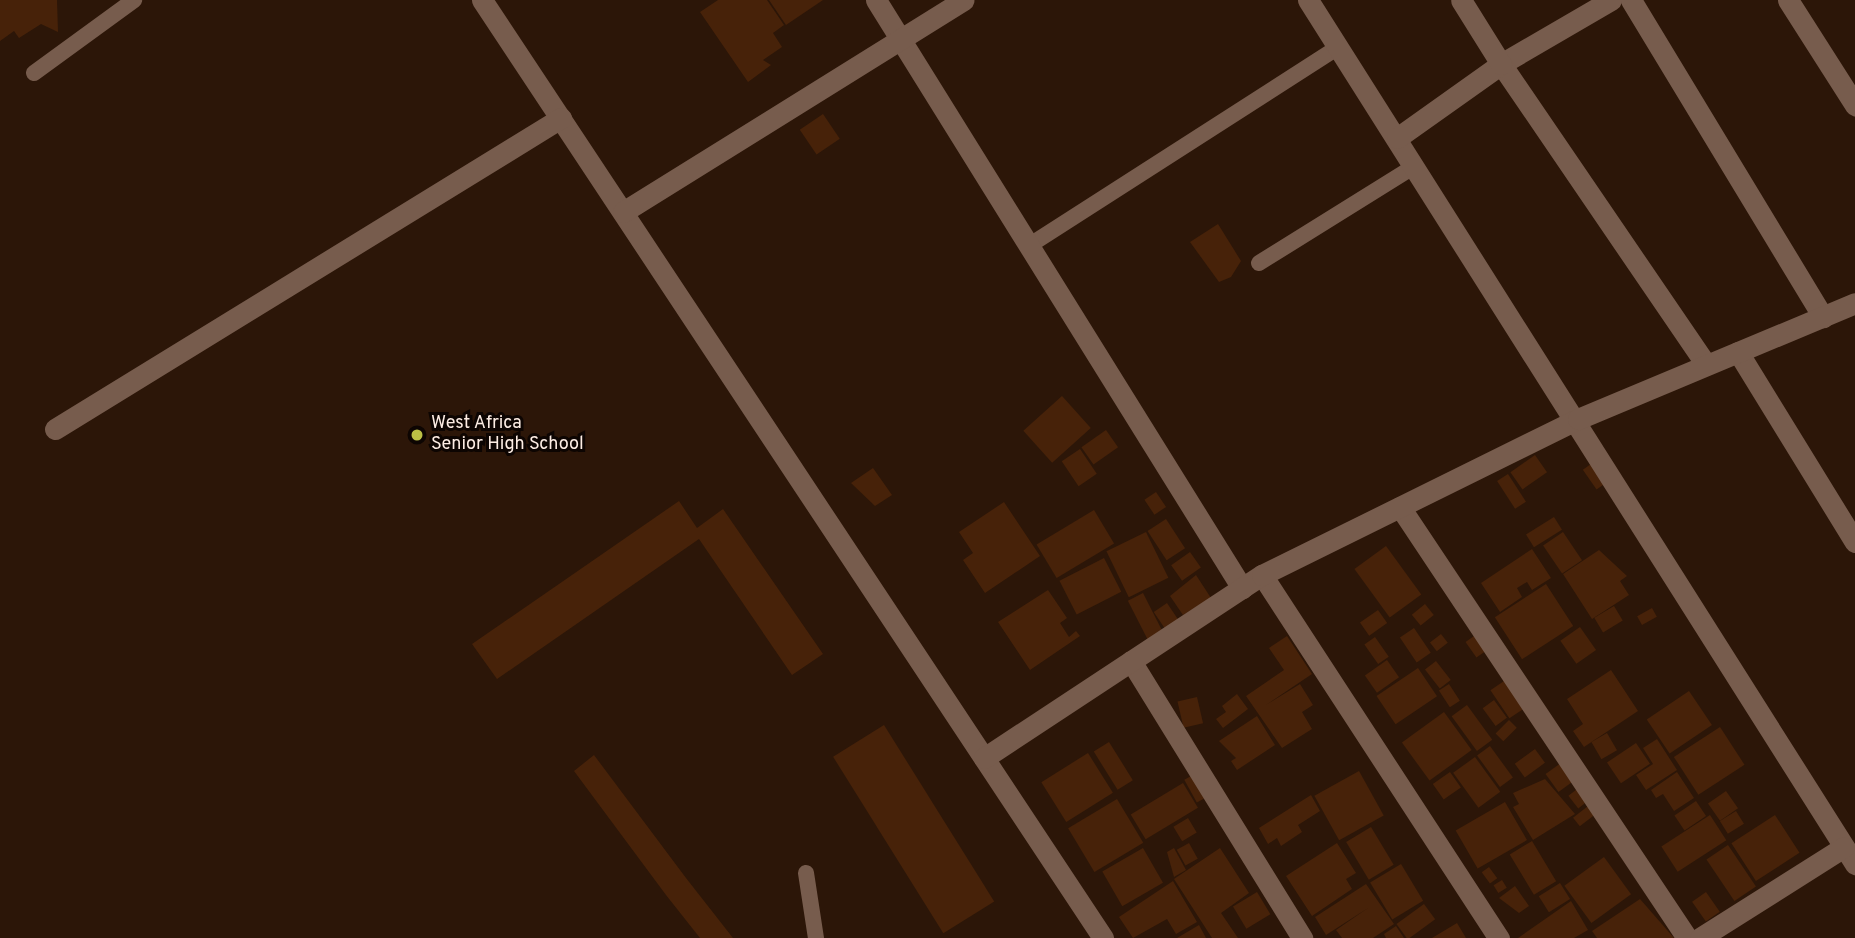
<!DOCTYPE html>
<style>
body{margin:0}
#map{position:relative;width:1855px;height:938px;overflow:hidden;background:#2c1608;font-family:Overpass,sans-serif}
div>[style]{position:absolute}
.building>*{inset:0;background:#472209;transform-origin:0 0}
.service>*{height:16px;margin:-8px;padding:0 8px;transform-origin:8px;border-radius:8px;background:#775c4d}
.minor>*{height:21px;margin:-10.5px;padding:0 10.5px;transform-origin:10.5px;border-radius:10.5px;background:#775c4d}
.dots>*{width:19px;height:19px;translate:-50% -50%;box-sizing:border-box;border:4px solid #0d0502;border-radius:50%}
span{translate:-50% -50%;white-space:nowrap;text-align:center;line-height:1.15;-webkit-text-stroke:6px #0d0502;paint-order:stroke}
.poi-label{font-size:18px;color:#fdede4}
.left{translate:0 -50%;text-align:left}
</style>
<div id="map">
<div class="building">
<i style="clip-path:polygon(0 0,57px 0,58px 32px,41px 24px,19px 38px,14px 31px,0 41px)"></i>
<i style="clip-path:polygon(718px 0,767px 0,784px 25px,773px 33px,782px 47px,763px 60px,771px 65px,748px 82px,700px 12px)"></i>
<i style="clip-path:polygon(769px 0,823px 0,786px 25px)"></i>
<i style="left:823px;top:114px;width:30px;height:28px;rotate:56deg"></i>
<i style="clip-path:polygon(1218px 224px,1241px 261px,1231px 277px,1219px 282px,1190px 242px)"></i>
<i style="left:1062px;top:396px;width:43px;height:52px;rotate:48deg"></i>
<i style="left:1106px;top:430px;width:21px;height:30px;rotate:55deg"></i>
<i style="left:1080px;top:449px;width:30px;height:22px;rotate:56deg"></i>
<i style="left:1535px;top:455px;width:21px;height:30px;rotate:55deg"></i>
<i style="left:1591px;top:464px;width:24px;height:10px;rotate:55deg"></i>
<i style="clip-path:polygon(873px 468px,892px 495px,875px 506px,851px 483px)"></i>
<i style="left:1508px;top:474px;width:33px;height:13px;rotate:57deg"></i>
<i style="left:1156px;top:492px;width:18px;height:14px;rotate:56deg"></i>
<i style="clip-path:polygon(679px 501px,697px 528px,723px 509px,823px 654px,792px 675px,699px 539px,497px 679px,472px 644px)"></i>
<i style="clip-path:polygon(1004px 502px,1040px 556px,985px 593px,963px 560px,973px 553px,959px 532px)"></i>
<i style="left:1094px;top:510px;width:39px;height:67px;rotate:59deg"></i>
<i style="left:1554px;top:517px;width:15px;height:33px;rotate:58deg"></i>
<i style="left:1166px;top:519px;width:35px;height:22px;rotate:57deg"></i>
<i style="left:1146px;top:532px;width:51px;height:44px;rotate:64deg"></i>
<i style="left:1563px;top:532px;width:34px;height:24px;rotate:56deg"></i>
<i style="left:1386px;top:546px;width:60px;height:39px;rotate:54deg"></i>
<i style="clip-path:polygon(1532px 549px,1551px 578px,1532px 590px,1527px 582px,1517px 588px,1522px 597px,1500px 612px,1481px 583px)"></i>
<i style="clip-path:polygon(1599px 550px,1627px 576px,1620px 581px,1629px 595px,1592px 619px,1563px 574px)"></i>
<i style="left:1190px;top:552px;width:19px;height:23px;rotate:55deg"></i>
<i style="left:1104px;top:558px;width:38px;height:50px;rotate:63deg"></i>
<i style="clip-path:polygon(1196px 575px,1211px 598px,1183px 615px,1170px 596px)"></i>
<i style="left:1546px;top:584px;width:50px;height:61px;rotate:57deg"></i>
<i style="clip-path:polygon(1048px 590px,1067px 618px,1060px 623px,1069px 637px,1076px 631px,1080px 636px,1030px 670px,998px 622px)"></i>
<i style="left:1143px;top:593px;width:47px;height:17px;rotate:63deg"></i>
<i style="left:1167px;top:603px;width:22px;height:16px;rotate:56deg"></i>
<i style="left:1425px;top:604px;width:14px;height:17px;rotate:51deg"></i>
<i style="left:1614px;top:606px;width:17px;height:23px;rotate:59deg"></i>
<i style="left:1652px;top:608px;width:10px;height:17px;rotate:61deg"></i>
<i style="left:1378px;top:610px;width:16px;height:22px;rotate:55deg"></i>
<i style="left:1580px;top:627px;width:28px;height:24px;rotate:55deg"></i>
<i style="left:1414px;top:628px;width:30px;height:17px;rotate:56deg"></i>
<i style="left:1441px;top:634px;width:11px;height:14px;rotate:52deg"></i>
<i style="left:1477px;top:634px;width:19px;height:14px;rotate:55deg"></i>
<i style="clip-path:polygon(1287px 636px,1312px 674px,1266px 705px,1300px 684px,1313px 705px,1302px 712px,1312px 729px,1282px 748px,1246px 696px,1284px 670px,1269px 648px)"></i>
<i style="left:1375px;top:637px;width:24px;height:13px;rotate:55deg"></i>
<i style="left:1387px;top:660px;width:21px;height:27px;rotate:55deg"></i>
<i style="left:1436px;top:661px;width:24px;height:14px;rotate:52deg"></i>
<i style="left:1418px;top:668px;width:34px;height:50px;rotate:56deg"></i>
<i style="clip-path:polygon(1611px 670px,1638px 711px,1584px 747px,1573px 731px,1583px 724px,1567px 699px)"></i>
<i style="left:1507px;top:679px;width:34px;height:20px;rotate:56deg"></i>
<i style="left:1449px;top:684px;width:20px;height:12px;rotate:57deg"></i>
<i style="left:1689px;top:691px;width:41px;height:51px;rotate:56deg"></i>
<i style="clip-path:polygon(1237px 694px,1248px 709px,1223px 728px,1216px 719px,1226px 712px,1222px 706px)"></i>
<i style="left:1197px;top:697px;width:27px;height:20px;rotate:77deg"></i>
<i style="left:1494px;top:700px;width:22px;height:14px;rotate:54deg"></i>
<i style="left:1467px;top:705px;width:43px;height:19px;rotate:54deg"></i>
<i style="left:1444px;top:712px;width:47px;height:52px;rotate:54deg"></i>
<i style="clip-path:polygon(1257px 716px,1275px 745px,1237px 770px,1231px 761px,1236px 758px,1219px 741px)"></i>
<i style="left:1509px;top:720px;width:11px;height:19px;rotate:45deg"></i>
<i style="left:884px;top:725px;width:208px;height:60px;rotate:58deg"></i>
<i style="left:1720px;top:727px;width:45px;height:55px;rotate:57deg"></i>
<i style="left:1607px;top:733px;width:20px;height:18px;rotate:60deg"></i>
<i style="clip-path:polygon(1657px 739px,1677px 770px,1646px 790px,1636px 775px,1653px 764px,1643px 748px)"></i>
<i style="left:1109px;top:742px;width:45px;height:18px;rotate:58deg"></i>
<i style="left:1636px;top:743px;width:25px;height:35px;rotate:56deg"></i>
<i style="left:1490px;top:746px;width:39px;height:16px;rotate:54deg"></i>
<i style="left:1535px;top:749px;width:17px;height:25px;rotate:54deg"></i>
<i style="left:1088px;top:753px;width:47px;height:55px;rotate:58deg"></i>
<i style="clip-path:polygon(594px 755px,686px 878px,733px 938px,700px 938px,666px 895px,574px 771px)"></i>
<i style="left:1475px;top:757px;width:43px;height:27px;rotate:54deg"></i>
<i style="left:1565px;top:760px;width:22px;height:24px;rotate:54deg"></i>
<i style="left:1359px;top:771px;width:51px;height:51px;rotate:61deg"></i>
<i style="left:1450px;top:772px;width:19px;height:21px;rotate:55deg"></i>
<i style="clip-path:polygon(1677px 772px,1694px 798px,1674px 811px,1663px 794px,1656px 798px,1651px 790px)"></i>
<i style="left:1193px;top:775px;width:26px;height:10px;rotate:61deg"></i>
<i style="clip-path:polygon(1545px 779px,1575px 814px,1533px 840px,1513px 807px,1519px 804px,1513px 793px)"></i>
<i style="left:1183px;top:783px;width:29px;height:61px;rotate:59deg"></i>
<i style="left:1581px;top:786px;width:16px;height:16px;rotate:52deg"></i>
<i style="left:1726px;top:791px;width:21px;height:22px;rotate:55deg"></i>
<i style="clip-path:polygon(1311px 795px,1320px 811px,1298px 825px,1302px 832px,1281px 846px,1277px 838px,1268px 844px,1259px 828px)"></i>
<i style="left:1117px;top:799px;width:51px;height:57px;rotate:59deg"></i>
<i style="left:1696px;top:801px;width:18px;height:26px;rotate:56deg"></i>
<i style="left:1505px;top:802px;width:44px;height:57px;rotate:60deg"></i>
<i style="left:1588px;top:806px;width:11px;height:19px;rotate:52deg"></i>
<i style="left:1736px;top:811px;width:15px;height:19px;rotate:58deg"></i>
<i style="left:1710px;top:815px;width:30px;height:58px;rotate:57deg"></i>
<i style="left:1775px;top:815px;width:45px;height:52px;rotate:57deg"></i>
<i style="left:1188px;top:818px;width:17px;height:17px;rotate:59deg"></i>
<i style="left:1371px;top:827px;width:44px;height:29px;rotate:59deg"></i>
<i style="left:1532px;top:841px;width:47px;height:26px;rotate:59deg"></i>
<i style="left:1189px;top:843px;width:18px;height:14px;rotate:61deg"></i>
<i style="clip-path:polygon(1337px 843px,1356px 873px,1346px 879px,1352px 889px,1312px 916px,1286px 876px)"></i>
<i style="left:1728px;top:845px;width:50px;height:26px;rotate:56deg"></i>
<i style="left:1143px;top:848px;width:40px;height:47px;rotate:60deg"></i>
<i style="clip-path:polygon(1174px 848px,1186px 870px,1174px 877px,1167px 852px)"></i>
<i style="clip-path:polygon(1220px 848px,1249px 893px,1221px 913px,1238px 938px,1212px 938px,1174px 879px)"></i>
<i style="left:1604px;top:857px;width:46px;height:49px;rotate:54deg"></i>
<i style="left:1401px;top:864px;width:43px;height:36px;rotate:59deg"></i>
<i style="left:1489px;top:867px;width:14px;height:9px;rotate:54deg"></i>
<i style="left:1502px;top:880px;width:9px;height:10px;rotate:58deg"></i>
<i style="clip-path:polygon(1173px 881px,1197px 922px,1176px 934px,1167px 919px,1133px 938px,1119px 917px)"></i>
<i style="left:1560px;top:883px;width:19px;height:25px;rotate:58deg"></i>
<i style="clip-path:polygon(1366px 884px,1394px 924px,1373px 938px,1342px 938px,1336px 930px,1368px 908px,1326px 935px,1315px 917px)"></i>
<i style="clip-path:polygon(1515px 886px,1529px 906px,1519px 913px,1499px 898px)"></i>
<i style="left:1257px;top:892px;width:26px;height:28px;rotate:59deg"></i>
<i style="left:1706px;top:892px;width:24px;height:17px;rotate:55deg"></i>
<i style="clip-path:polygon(1640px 899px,1674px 938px,1597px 938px,1592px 931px)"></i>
<i style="clip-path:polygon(1571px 901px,1588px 930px,1574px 938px,1518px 938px)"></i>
<i style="left:1424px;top:904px;width:19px;height:34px;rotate:54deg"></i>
<i style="clip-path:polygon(1457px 923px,1466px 938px,1432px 938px)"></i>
<i style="clip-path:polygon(1199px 925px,1206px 938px,1177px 938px)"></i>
<i style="clip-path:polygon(1396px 926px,1404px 938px,1386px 938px,1384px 934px)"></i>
</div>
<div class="service">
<i style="left:34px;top:73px;width:124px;rotate:-36.1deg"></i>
<i style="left:1030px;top:245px;width:367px;rotate:-32.7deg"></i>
<i style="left:1259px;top:263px;width:184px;rotate:-31.9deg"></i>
<i style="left:806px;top:873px;width:66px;rotate:81.3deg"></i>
</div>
<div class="minor">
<i style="left:482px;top:0;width:1125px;rotate:56.49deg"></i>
<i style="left:876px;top:0;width:693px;rotate:58.1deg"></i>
<i style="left:1308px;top:0;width:1023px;rotate:57.66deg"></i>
<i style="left:1611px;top:0;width:127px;rotate:149.8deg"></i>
<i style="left:1501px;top:64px;width:364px;rotate:55.7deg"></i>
<i style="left:1631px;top:0;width:371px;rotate:58.8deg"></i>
<i style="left:1788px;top:0;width:125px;rotate:57.5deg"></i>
<i style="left:1397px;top:138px;width:128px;rotate:-35.4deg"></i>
<i style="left:1501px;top:64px;width:75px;rotate:-122deg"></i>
<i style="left:623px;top:212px;width:401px;rotate:-31.9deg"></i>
<i style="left:1738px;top:352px;width:223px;rotate:58.4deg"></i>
<i style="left:55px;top:429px;width:594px;rotate:-31.58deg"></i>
<i style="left:1400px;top:507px;width:518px;rotate:56.34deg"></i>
<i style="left:1262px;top:575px;width:434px;rotate:56.9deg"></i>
<i style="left:1131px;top:661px;width:326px;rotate:58.3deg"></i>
<i style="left:984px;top:758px;width:333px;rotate:-33.4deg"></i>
<i style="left:1262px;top:575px;width:352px;rotate:-26.3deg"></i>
<i style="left:1578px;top:419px;width:300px;rotate:-22.7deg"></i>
<i style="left:1700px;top:938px;width:170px;rotate:-32.3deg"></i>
</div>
<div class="dots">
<i style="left:417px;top:435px;background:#bbc045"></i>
</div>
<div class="poi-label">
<span class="left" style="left:431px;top:435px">West Africa<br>Senior High School</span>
</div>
</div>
